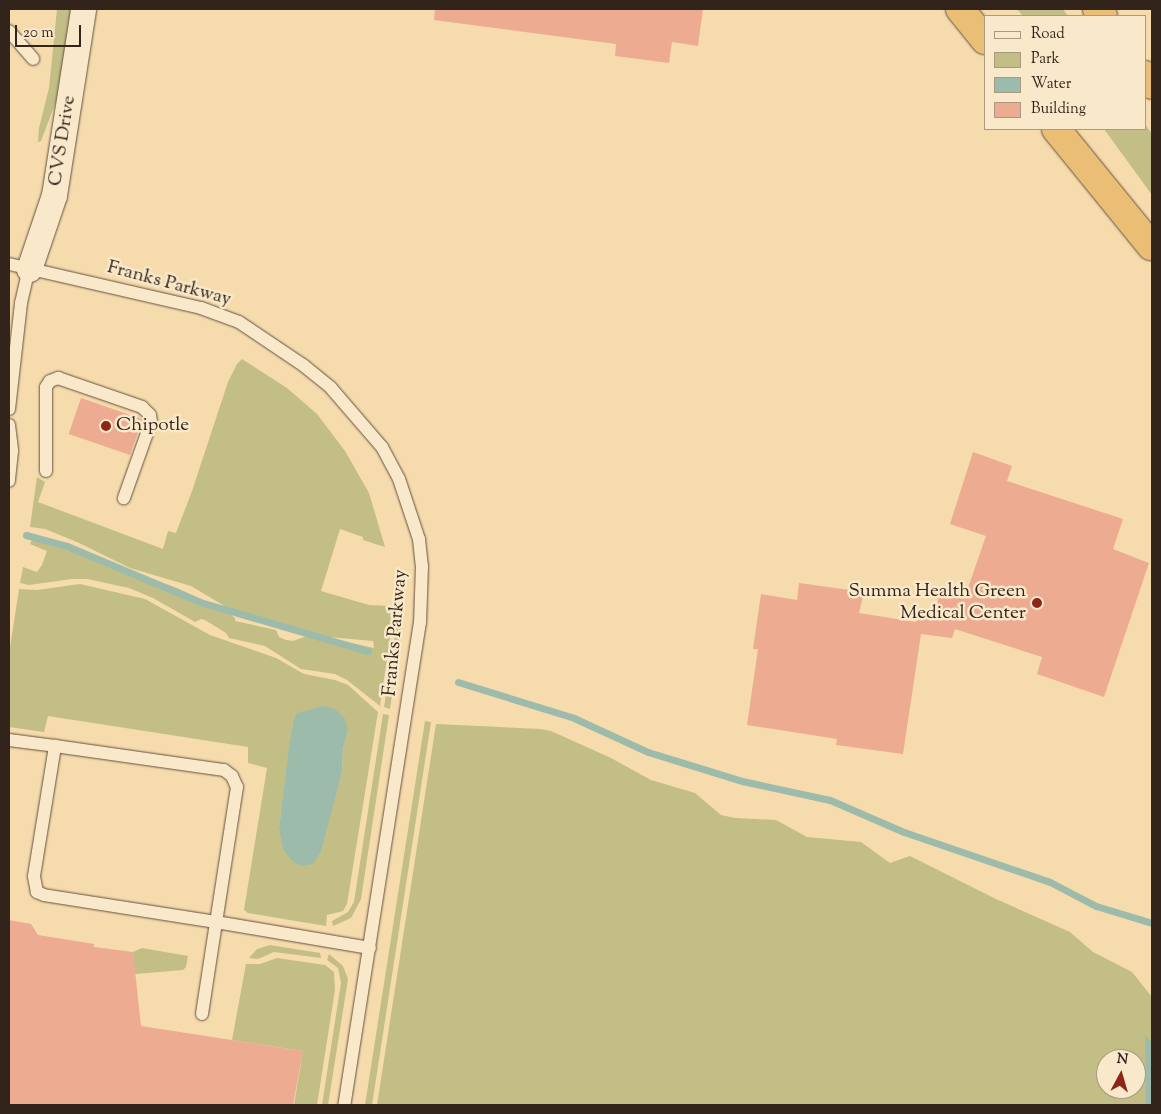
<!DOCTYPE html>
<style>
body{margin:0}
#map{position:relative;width:1161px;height:1114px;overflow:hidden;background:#f6dbad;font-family:"Sorts Mill Goudy",serif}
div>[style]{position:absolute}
.green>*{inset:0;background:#c2be85}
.water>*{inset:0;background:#9dbbaa}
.stream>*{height:7px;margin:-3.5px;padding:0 3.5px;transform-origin:3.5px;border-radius:3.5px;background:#9dbbaa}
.building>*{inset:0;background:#edab91;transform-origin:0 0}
.roads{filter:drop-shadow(0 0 1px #635240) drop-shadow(0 0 1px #635240)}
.service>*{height:12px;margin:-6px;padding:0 6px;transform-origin:6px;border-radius:6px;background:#f9e8ca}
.minor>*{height:25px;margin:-12.5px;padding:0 12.5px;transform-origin:12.5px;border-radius:12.5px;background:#f9e8ca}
.motorway>*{height:28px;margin:-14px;padding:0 14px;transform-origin:14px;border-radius:14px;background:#ebbe76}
.dots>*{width:14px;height:14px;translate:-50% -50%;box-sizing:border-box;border:2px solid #f9e8ca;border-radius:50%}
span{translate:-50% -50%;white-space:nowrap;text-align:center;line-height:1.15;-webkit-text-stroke:5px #f9e8ca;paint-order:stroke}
.street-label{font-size:19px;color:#32241b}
.poi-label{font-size:19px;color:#32241b}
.left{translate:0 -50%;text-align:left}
.right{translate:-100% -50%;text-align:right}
.frame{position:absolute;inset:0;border:10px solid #32241b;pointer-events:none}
.legend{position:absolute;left:984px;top:15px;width:162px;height:115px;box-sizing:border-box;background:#f9e8ca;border:1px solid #a99a84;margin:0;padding:6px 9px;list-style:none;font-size:15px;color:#32241b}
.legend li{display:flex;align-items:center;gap:10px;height:25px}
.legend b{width:25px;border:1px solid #a99a84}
.north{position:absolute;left:1096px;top:1049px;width:50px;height:50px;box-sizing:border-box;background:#f9e8ca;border:1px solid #a99a84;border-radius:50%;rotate:6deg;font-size:14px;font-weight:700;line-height:20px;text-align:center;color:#32241b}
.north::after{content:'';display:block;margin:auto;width:18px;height:22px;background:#8f2418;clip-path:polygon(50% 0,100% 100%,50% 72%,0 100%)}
.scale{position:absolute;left:15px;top:25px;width:66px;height:22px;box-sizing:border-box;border:2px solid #32241b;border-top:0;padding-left:6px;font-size:15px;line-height:18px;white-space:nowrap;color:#32241b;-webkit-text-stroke:4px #f9e8ca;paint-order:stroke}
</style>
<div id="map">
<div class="green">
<i style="clip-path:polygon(57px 9px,71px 9px,60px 91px,41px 141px,38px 142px,39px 128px,49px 88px)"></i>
<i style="clip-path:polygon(1017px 9px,1063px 9px,1068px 16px,1023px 16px)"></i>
<i style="clip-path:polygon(1145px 124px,1152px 134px,1152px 195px,1104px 129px,1145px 129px)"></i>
<i style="clip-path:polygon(242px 359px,287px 388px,317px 414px,345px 451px,369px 493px,385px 547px,363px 540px,363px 537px,340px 529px,321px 591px,369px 605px,390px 606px,391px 631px,380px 706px,347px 680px,335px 674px,301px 669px,265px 646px,229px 638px,226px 633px,205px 620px,201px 619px,195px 622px,153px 598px,129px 588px,87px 579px,72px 579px,29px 585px,20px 583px,23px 567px,37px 572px,42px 565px,47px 551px,30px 544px,32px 540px,39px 540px,177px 588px,226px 611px,235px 618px,235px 621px,276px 630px,279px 637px,286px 640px,293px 641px,307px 636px,320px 640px,338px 640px,374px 648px,373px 641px,329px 637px,233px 611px,191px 586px,130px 568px,77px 542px,45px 529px,30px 527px,37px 477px,45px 482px,38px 502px,163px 549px,168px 531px,176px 533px,192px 491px,228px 382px,237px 364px)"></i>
<i style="clip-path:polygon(evenodd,80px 584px,145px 599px,210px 635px,276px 658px,304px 674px,335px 680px,348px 685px,378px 712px,347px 904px,343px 911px,327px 915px,326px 926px,248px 913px,244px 910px,267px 768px,248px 763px,248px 747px,48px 716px,44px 732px,9px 727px,9px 654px,19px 589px,37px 590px,80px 584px,293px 722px,348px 731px,343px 749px,342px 772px,326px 827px,279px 828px,293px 722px)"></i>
<i style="clip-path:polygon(397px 608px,402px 610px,403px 615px,390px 709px,384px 707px,396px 629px)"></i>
<i style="clip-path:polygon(383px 714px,389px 715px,361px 899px,351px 918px,333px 926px,332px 921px,348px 912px,354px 902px)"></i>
<i style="clip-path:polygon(425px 721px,431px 722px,403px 904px,372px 1105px,365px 1105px)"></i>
<i style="clip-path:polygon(evenodd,436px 724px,540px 729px,551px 731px,611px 758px,651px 780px,695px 793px,721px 815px,735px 818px,776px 820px,807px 837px,861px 842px,890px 863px,910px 856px,996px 899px,1070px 932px,1093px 952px,1132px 972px,1152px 997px,1152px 1105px,377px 1105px,436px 724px,1106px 1059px,1136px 1059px,1136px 1089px,1106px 1089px,1106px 1059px)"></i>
<i style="clip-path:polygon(270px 945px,320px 953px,321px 958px,274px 952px,258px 959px,249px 958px,257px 949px)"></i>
<i style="clip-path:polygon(142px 948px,188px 956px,186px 967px,183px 970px,135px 974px,133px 952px)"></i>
<i style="clip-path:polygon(329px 954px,343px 966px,348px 979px,328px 1105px,322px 1105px,341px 983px,338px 968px,327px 960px)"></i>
<i style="clip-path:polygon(277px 958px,325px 965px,334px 972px,335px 990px,317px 1105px,294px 1105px,303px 1051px,232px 1040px,246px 964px,260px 964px)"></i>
</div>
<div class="water">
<i style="clip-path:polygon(323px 706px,335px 709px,345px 719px,348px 731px,343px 749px,342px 772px,321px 851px,313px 864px,301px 866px,291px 860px,283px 849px,279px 828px,289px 747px,293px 722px,297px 713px)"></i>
<i style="clip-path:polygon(1145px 1035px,1152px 1043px,1152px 1105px,1146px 1105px)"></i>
</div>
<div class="stream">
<i style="left:26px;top:535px;width:42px;rotate:15deg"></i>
<i style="left:67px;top:546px;width:144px;rotate:22.8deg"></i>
<i style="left:200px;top:602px;width:175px;rotate:16.3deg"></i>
<i style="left:458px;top:682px;width:121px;rotate:17.2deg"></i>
<i style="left:574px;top:718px;width:81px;rotate:24.7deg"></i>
<i style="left:648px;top:752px;width:98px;rotate:17.1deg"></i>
<i style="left:742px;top:781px;width:90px;rotate:12.2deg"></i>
<i style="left:830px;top:800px;width:81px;rotate:23.4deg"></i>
<i style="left:904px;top:832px;width:154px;rotate:18.9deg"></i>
<i style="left:1050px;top:882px;width:52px;rotate:27.6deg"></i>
<i style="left:1096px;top:906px;width:59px;rotate:16.9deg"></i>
</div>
<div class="building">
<i style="clip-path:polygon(435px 9px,703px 9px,698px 46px,672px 42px,669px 63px,615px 56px,616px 44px,434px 20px)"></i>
<i style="left:81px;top:398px;width:65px;height:38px;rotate:19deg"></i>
<i style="clip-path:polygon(973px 452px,1012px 466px,1007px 481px,1123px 519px,1113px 549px,1149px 563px,1104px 697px,1037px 674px,1042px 657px,955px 629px,952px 638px,921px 634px,903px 754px,836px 745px,837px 739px,747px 725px,758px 649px,753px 649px,761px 594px,797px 600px,799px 583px,864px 592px,859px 613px,916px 622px,918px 611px,936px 613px,939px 594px,954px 596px,958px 586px,968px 588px,986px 536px,950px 524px)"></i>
<i style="clip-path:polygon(9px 920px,31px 924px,38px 935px,94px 944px,94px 947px,133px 952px,141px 1026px,303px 1051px,293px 1105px,9px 1105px)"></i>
</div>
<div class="roads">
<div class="service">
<i style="left:9px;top:31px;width:37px;rotate:49deg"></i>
<i style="left:9px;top:264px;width:197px;rotate:12.9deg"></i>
<i style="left:201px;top:308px;width:40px;rotate:20.2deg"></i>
<i style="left:239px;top:322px;width:77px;rotate:33.9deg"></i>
<i style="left:303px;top:365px;width:36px;rotate:39deg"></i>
<i style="left:331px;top:388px;width:78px;rotate:49.2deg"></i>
<i style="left:382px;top:447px;width:36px;rotate:62deg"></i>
<i style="left:399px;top:479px;width:63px;rotate:71.6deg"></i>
<i style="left:419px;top:539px;width:27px;rotate:84deg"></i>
<i style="left:422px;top:566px;width:56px;rotate:92deg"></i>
<i style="left:420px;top:622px;width:489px;rotate:98.9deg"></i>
<i style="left:9px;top:409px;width:107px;rotate:-83.5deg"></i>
<i style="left:21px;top:303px;width:35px;rotate:-77deg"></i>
<i style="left:9px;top:425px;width:26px;rotate:83deg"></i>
<i style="left:12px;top:451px;width:30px;rotate:96deg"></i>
<i style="left:46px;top:471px;width:84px;rotate:-90deg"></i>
<i style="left:46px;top:387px;width:7px;rotate:-56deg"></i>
<i style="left:50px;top:381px;width:9px;rotate:-21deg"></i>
<i style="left:58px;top:378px;width:89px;rotate:19deg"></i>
<i style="left:142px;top:407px;width:11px;rotate:45deg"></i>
<i style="left:150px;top:415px;width:7px;rotate:82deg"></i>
<i style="left:151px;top:422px;width:81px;rotate:109.6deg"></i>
<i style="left:9px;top:740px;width:46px;rotate:7.4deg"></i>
<i style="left:55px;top:746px;width:171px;rotate:8.1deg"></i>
<i style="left:224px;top:770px;width:10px;rotate:37deg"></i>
<i style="left:232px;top:776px;width:12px;rotate:66deg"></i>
<i style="left:237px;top:787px;width:137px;rotate:98.8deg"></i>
<i style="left:216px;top:922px;width:174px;rotate:-171.1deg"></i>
<i style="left:44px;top:895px;width:8px;rotate:-157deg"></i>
<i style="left:37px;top:892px;width:16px;rotate:-101deg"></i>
<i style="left:34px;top:876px;width:132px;rotate:-80.8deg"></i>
<i style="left:202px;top:1014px;width:93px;rotate:-81.3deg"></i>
<i style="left:216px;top:922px;width:156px;rotate:9.6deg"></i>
</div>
<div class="minor">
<i style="left:29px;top:269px;width:78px;rotate:-71.3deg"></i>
<i style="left:54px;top:195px;width:188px;rotate:-81.1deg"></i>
</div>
<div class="motorway">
<i style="left:960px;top:9px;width:40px;rotate:51deg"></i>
<i style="left:1097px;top:9px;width:9px;rotate:49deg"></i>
<i style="left:1145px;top:75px;width:12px;rotate:55deg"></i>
<i style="left:1056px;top:129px;width:151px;rotate:50.9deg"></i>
</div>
</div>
<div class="dots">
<i style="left:106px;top:426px;background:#8f2418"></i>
<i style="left:1037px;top:603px;background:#8f2418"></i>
</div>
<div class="street-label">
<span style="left:63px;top:141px;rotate:-81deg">CVS Drive</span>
<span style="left:169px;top:284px;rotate:15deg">Franks Parkway</span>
<span style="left:396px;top:633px;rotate:-85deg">Franks Parkway</span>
</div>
<div class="poi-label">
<span class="left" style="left:116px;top:426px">Chipotle</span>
<span class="right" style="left:1026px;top:603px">Summa Health Green<br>Medical Center</span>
</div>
<div class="frame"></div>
<ul class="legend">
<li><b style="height:6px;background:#f9e8ca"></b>Road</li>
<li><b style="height:14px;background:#c2be85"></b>Park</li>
<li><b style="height:14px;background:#9dbbaa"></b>Water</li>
<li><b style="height:14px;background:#edab91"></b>Building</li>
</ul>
<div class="north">N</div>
<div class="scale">20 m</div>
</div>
